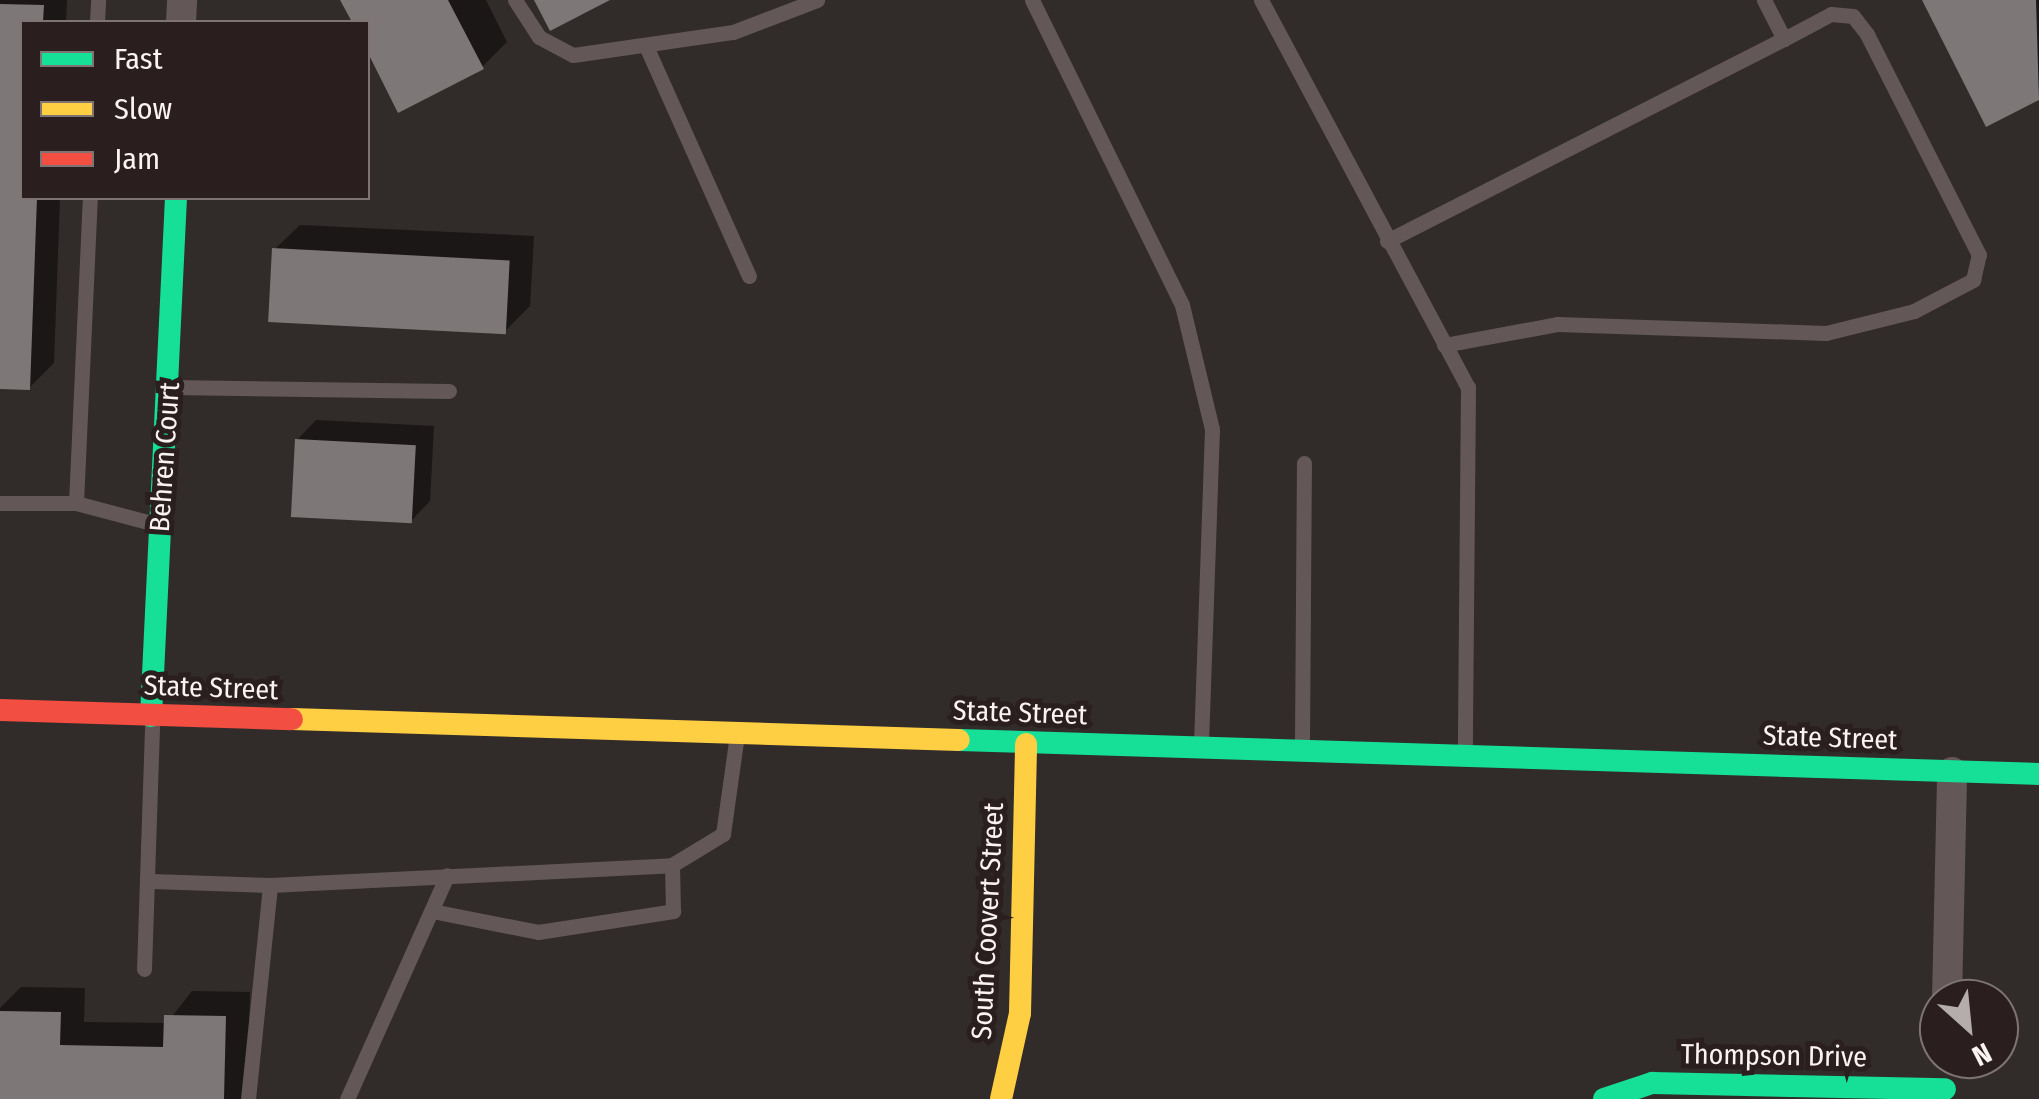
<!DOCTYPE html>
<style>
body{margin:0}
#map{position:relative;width:2039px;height:1099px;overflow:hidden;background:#312b2a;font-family:"Fira Sans Condensed",sans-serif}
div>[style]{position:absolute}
.shadow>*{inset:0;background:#0007}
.building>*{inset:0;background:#7d7777;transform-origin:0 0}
.lane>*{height:15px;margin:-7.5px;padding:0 7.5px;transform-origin:7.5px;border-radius:7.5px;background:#635857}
.street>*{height:30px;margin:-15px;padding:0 15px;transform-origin:15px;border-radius:15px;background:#635857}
.fast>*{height:22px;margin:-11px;padding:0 11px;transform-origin:11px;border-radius:11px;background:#16e098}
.slow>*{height:22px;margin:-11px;padding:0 11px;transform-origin:11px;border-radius:11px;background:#ffcf43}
.jam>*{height:22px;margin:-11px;padding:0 11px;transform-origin:11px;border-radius:11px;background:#f24e42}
span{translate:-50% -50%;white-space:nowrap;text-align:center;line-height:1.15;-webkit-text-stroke:10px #2a1f1e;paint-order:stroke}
.street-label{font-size:28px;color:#fbf3f2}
.legend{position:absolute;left:20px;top:20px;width:350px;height:180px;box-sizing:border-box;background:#2a1f1e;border:2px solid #7e7473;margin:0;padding:12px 18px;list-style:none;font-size:30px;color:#fbf3f2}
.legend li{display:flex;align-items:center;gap:20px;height:50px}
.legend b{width:50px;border:2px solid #7e7473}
.north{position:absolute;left:1919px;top:979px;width:100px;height:100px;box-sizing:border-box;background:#2a1f1e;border:2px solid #7e7473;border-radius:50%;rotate:153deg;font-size:28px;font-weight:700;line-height:40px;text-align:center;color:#fbf3f2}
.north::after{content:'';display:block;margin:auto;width:35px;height:45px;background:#b4adac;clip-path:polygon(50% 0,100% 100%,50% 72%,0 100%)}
</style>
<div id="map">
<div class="shadow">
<i style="clip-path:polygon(0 0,67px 0,66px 22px,22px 22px,22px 198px,60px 198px,54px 363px,29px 388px,0 387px)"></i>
<i style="clip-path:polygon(343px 0,486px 0,507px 42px,482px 67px,399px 110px,368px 48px,368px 22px,355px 22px)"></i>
<i style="clip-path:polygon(1924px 0,2039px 0,2039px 98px,1988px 124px)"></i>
<i style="clip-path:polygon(300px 225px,534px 236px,530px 306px,505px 331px,275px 249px)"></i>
<i style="clip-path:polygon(316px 420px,434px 426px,430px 501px,411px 521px,297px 440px)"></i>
<i style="clip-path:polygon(21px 987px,85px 988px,84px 1022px,167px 1023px,192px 991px,250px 992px,247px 1099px,0 1099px,0 1008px)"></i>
</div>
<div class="building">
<i style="clip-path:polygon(340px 0,448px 0,484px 69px,398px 113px,368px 53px,368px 22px,352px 22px)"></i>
<i style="clip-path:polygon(534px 0,610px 0,550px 31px)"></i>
<i style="clip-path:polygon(1922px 0,2036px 0,2039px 100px,1986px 127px)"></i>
<i style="clip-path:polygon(0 4px,44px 5px,43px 22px,22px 22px,22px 198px,37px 198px,30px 390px,0 389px)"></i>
<i style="left:272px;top:248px;width:238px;height:74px;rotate:3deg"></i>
<i style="left:295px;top:439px;width:121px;height:78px;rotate:3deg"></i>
<i style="clip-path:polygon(0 1011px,61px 1012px,60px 1045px,163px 1047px,164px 1015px,226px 1016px,224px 1099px,0 1099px)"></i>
</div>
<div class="lane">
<i style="left:515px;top:0;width:44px;rotate:57deg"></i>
<i style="left:539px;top:37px;width:38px;rotate:28deg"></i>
<i style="left:573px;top:55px;width:162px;rotate:-8.2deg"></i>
<i style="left:733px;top:32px;width:90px;rotate:-20.9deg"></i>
<i style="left:1032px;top:0;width:340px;rotate:63.8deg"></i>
<i style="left:1182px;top:305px;width:128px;rotate:76.4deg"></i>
<i style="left:1212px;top:429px;width:310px;rotate:92deg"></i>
<i style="left:1261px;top:0;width:439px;rotate:61.9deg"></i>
<i style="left:1468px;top:387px;width:359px;rotate:90.5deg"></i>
<i style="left:97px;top:22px;width:22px;rotate:-87deg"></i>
<i style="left:646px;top:46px;width:252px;rotate:65.9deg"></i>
<i style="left:1387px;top:241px;width:445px;rotate:-27deg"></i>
<i style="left:1444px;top:345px;width:115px;rotate:-10.5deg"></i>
<i style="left:1557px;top:324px;width:269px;rotate:1.9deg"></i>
<i style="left:1826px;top:333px;width:91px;rotate:-14deg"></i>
<i style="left:1914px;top:311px;width:67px;rotate:-27.7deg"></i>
<i style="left:1973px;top:280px;width:26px;rotate:-77deg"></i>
<i style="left:1979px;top:255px;width:248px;rotate:-116.9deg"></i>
<i style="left:1867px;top:34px;width:23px;rotate:-128deg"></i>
<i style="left:1853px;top:16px;width:22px;rotate:-175deg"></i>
<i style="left:1831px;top:14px;width:53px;rotate:152deg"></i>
<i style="left:1784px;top:39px;width:44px;rotate:-117.1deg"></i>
<i style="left:170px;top:387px;width:279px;rotate:0.8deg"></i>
<i style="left:0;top:503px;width:76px"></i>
<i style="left:76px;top:503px;width:305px;rotate:-87.4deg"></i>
<i style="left:76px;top:503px;width:82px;rotate:14.9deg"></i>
<i style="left:1302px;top:742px;width:279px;rotate:-89.6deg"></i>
<i style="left:151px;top:881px;width:119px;rotate:1.9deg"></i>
<i style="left:270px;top:885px;width:402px;rotate:-2.8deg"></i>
<i style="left:672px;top:865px;width:60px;rotate:-31.3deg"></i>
<i style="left:723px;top:834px;width:94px;rotate:-82deg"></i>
<i style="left:432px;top:911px;width:108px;rotate:11.2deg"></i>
<i style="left:538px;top:932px;width:137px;rotate:-8.8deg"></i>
<i style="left:673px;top:911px;width:46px;rotate:-91.2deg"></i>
<i style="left:144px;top:969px;width:244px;rotate:-88.1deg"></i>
<i style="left:248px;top:1099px;width:215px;rotate:-84.1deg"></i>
<i style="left:347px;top:1099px;width:245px;rotate:-65.9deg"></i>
</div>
<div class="street">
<i style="left:181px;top:22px;width:22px;rotate:-87deg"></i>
<i style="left:1947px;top:999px;width:227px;rotate:-88.7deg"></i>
</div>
<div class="fast">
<i style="left:151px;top:716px;width:519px;rotate:-87.24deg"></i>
<i style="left:959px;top:740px;width:1081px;rotate:1.8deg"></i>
<i style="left:1604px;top:1099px;width:51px;rotate:-18.4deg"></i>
<i style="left:1652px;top:1083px;width:293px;rotate:1.2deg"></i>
</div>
<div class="slow">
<i style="left:292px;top:719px;width:667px;rotate:1.8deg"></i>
<i style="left:1001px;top:1099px;width:88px;rotate:-77.5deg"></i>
<i style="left:1020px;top:1013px;width:269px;rotate:-88.7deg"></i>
</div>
<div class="jam">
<i style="left:0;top:710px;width:292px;rotate:1.8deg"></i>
</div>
<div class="street-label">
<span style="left:165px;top:457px;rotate:-86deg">Behren Court</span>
<span style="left:211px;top:688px;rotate:2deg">State Street</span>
<span style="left:1020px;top:713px;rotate:2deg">State Street</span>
<span style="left:1830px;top:738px;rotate:2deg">State Street</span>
<span style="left:988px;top:921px;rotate:-87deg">South Coovert Street</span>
<span style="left:1774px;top:1056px;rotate:1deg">Thompson Drive</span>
</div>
<ul class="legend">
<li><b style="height:12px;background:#16e098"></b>Fast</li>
<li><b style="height:12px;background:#ffcf43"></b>Slow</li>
<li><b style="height:12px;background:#f24e42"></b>Jam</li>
</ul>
<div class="north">N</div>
</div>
